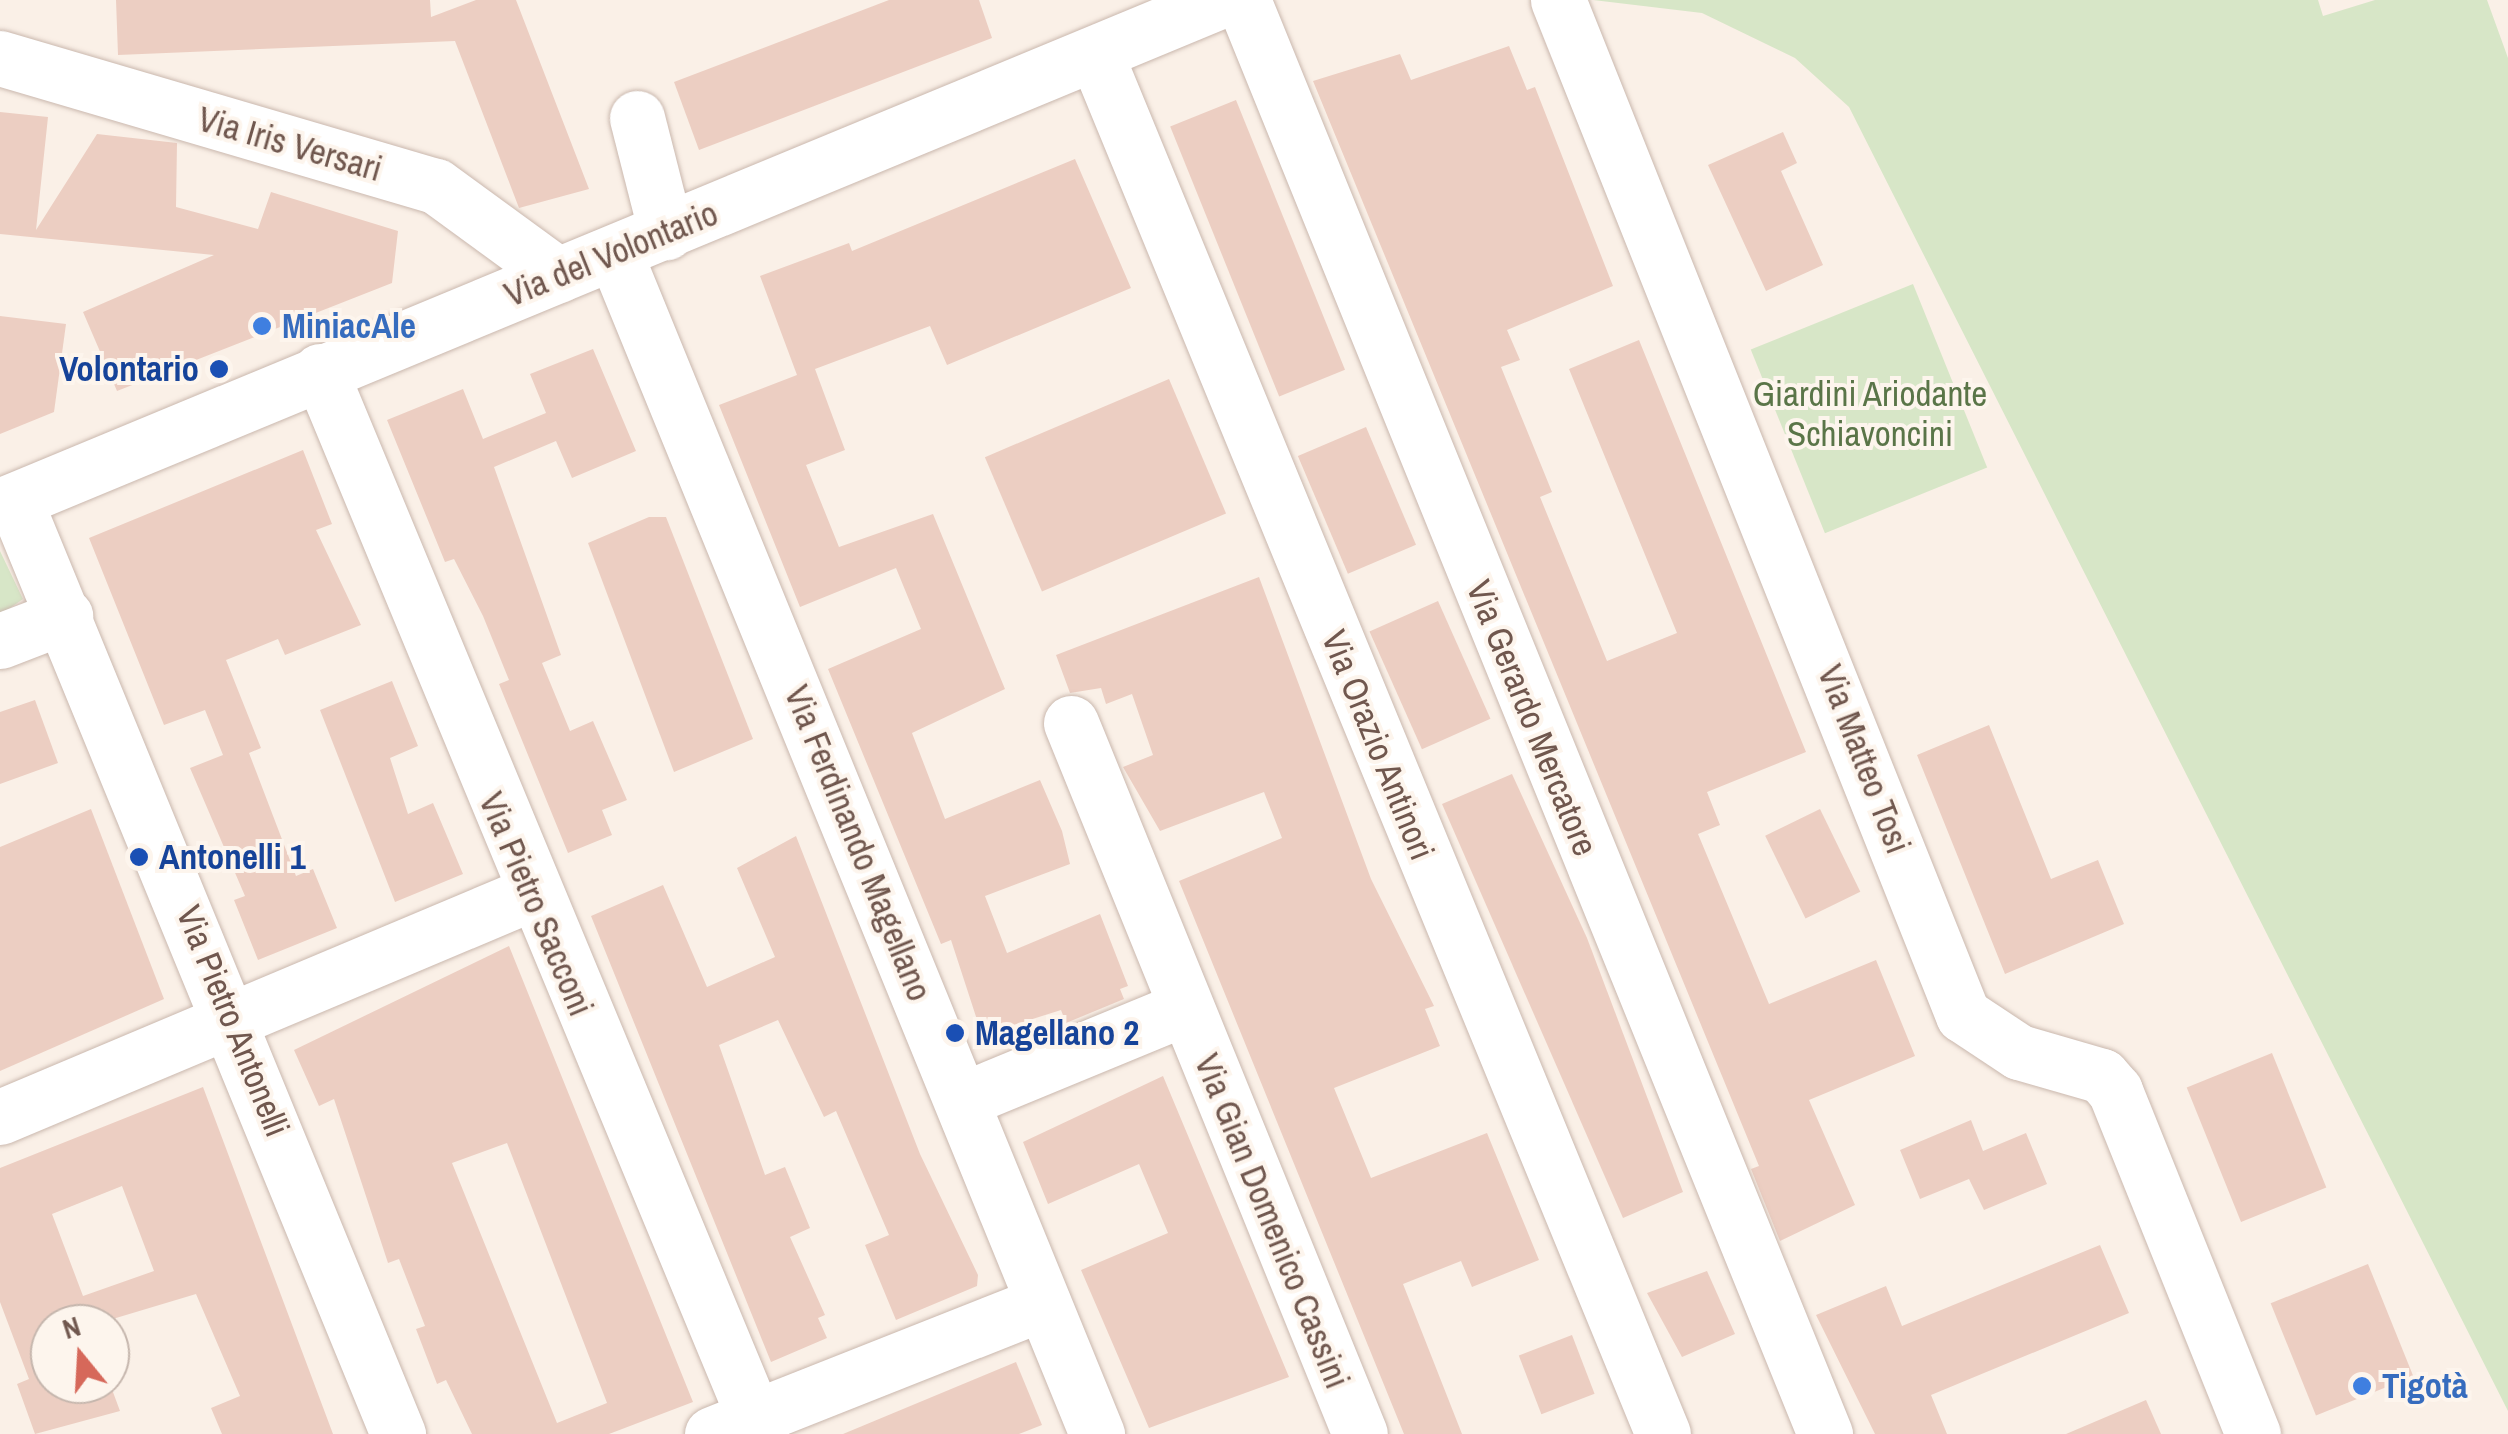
<!DOCTYPE html>
<meta charset="utf-8">
<style>
body{margin:0}
#map{position:relative;width:2508px;height:1434px;overflow:hidden;background:#faf0e7;font-family:"Archivo Narrow",sans-serif}
div>[style]{position:absolute}
.green>*{inset:0;background:#d7e6c7;transform-origin:0 0}
.building>*{inset:0;background:#eccec2;transform-origin:0 0}
.roads{filter:drop-shadow(0 0 2px #cab8ae) drop-shadow(0 0 2px #cab8ae)}
.minor>*{height:55px;margin:-27.5px;padding:0 27.5px;transform-origin:27.5px;border-radius:27.5px;background:#fff}
.dots>*{width:28px;height:28px;translate:-50% -50%;box-sizing:border-box;border:5px solid #fdf5ed;border-radius:50%}
span{translate:-50% -50%;white-space:nowrap;text-align:center;line-height:1.15;-webkit-text-stroke:8px #fdf5ed;paint-order:stroke}
.street-label{font-size:35px;color:#70574e}
.shop-label{font-size:35px;color:#366cbe;font-weight:700}
.left{translate:0 -50%;text-align:left}
.transit-label{font-size:35px;color:#164399;font-weight:700}
.right{translate:-100% -50%;text-align:right}
.park-label{font-size:35px;color:#5a7548}
.north{position:absolute;left:30px;top:1304px;width:100px;height:100px;box-sizing:border-box;background:#fdf5ed;border:2px solid #c5b6ad;border-radius:50%;rotate:342deg;font-size:28px;font-weight:700;line-height:40px;text-align:center;color:#70574e}
.north::after{content:'';display:block;margin:auto;width:35px;height:45px;background:#d6685a;clip-path:polygon(50% 0,100% 100%,50% 72%,0 100%)}
</style>
<div id="map">
<div class="green">
<i style="clip-path:polygon(1593px 0,2318px 0,2323px 16px,2375px 0,2487px 0,2508px 58px,2508px 1411px,1849px 107px,1795px 58px,1702px 13px)"></i>
<i style="left:1913px;top:284px;width:198px;height:175px;rotate:68deg"></i>
<i style="clip-path:polygon(0 551px,23px 599px,0 615px)"></i>
</div>
<div class="building">
<i style="clip-path:polygon(116px 0,430px 0,431px 17px,476px 0,516px 0,589px 189px,519px 208px,455px 41px,118px 55px)"></i>
<i style="clip-path:polygon(889px 0,979px 0,992px 38px,699px 150px,674px 82px)"></i>
<i style="clip-path:polygon(1509px 46px,1527px 90px,1535px 87px,1613px 286px,1507px 330px,1520px 360px,1501px 367px,1552px 492px,1540px 497px,1607px 661px,1677px 633px,1569px 369px,1639px 340px,1806px 752px,1707px 792px,1720px 825px,1698px 834px,1769px 1004px,1876px 960px,1915px 1056px,1809px 1100px,1855px 1205px,1780px 1241px,1751px 1169px,1759px 1166px,1313px 81px,1400px 54px,1411px 80px)"></i>
<i style="left:1236px;top:100px;width:291px;height:71px;rotate:68deg"></i>
<i style="clip-path:polygon(0 112px,48px 117px,36px 230px,97px 134px,177px 143px,176px 207px,258px 229px,271px 192px,398px 231px,392px 283px,117px 391px,83px 312px,214px 255px,0 234px)"></i>
<i style="clip-path:polygon(1783px 132px,1797px 163px,1781px 171px,1823px 265px,1766px 291px,1708px 165px)"></i>
<i style="clip-path:polygon(1075px 159px,1131px 288px,947px 365px,930px 326px,815px 369px,845px 450px,806px 465px,839px 547px,933px 514px,1005px 689px,912px 733px,945px 819px,1040px 780px,1062px 831px,1070px 864px,985px 896px,1007px 953px,1100px 914px,1128px 986px,1120px 989px,1124px 999px,1066px 1023px,1061px 1010px,982px 1035px,951px 940px,941px 944px,828px 669px,921px 629px,896px 568px,800px 607px,719px 405px,797px 375px,760px 276px,849px 243px,852px 251px)"></i>
<i style="clip-path:polygon(0 316px,66px 324px,54px 412px,0 434px)"></i>
<i style="clip-path:polygon(593px 349px,636px 451px,572px 478px,556px 441px,494px 467px,561px 655px,542px 663px,570px 731px,593px 721px,627px 800px,602px 810px,612px 835px,568px 853px,499px 684px,509px 680px,483px 616px,454px 559px,445px 562px,387px 420px,463px 389px,483px 439px,546px 413px,530px 374px)"></i>
<i style="left:1169px;top:379px;width:146px;height:200px;rotate:67deg"></i>
<i style="left:1366px;top:427px;width:128px;height:74px;rotate:67deg"></i>
<i style="clip-path:polygon(303px 450px,332px 524px,316px 530px,361px 625px,285px 655px,278px 639px,226px 660px,261px 748px,249px 753px,296px 876px,313px 869px,337px 928px,258px 960px,234px 900px,245px 896px,190px 768px,223px 755px,205px 710px,164px 725px,89px 538px)"></i>
<i style="clip-path:polygon(649px 517px,666px 517px,753px 739px,674px 772px,588px 543px)"></i>
<i style="clip-path:polygon(1259px 577px,1371px 879px,1434px 1006px,1425px 1009px,1440px 1046px,1334px 1088px,1371px 1178px,1487px 1133px,1539px 1260px,1472px 1287px,1461px 1261px,1403px 1284px,1462px 1434px,1404px 1434px,1179px 881px,1282px 838px,1264px 792px,1160px 831px,1123px 767px,1153px 755px,1132px 694px,1106px 704px,1101px 688px,1070px 693px,1056px 655px)"></i>
<i style="left:1438px;top:601px;width:129px;height:75px;rotate:66deg"></i>
<i style="clip-path:polygon(392px 681px,418px 746px,390px 758px,408px 814px,433px 803px,463px 874px,395px 902px,320px 710px)"></i>
<i style="clip-path:polygon(35px 700px,58px 763px,0 784px,0 712px)"></i>
<i style="clip-path:polygon(1989px 725px,2051px 879px,2098px 860px,2124px 924px,2005px 974px,1917px 755px)"></i>
<i style="clip-path:polygon(1512px 774px,1587px 938px,1683px 1192px,1623px 1218px,1442px 804px)"></i>
<i style="clip-path:polygon(91px 809px,164px 999px,0 1071px,0 847px)"></i>
<i style="left:1820px;top:809px;width:92px;height:61px;rotate:64deg"></i>
<i style="clip-path:polygon(796px 836px,920px 1154px,978px 1275px,977px 1286px,896px 1320px,865px 1245px,889px 1235px,836px 1111px,824px 1117px,778px 1020px,719px 1045px,765px 1175px,785px 1167px,810px 1228px,790px 1237px,825px 1315px,818px 1318px,827px 1338px,771px 1362px,591px 916px,663px 885px,707px 987px,775px 957px,737px 868px)"></i>
<i style="clip-path:polygon(evenodd,509px 946px,693px 1402px,609px 1434px,472px 1434px,446px 1380px,437px 1384px,416px 1329px,425px 1326px,399px 1259px,388px 1263px,334px 1099px,319px 1106px,294px 1050px,509px 946px,507px 1143px,607px 1403px,557px 1423px,452px 1163px,507px 1143px)"></i>
<i style="left:2272px;top:1053px;width:145px;height:92px;rotate:68deg"></i>
<i style="clip-path:polygon(1163px 1076px,1289px 1377px,1149px 1428px,1081px 1270px,1168px 1233px,1139px 1164px,1048px 1204px,1023px 1142px)"></i>
<i style="clip-path:polygon(evenodd,203px 1087px,333px 1434px,222px 1434px,211px 1408px,240px 1396px,196px 1294px,96px 1324px,50px 1324px,50px 1384px,110px 1384px,120px 1411px,35px 1434px,17px 1384px,29px 1379px,0 1302px,0 1168px,203px 1087px,122px 1186px,154px 1271px,83px 1296px,52px 1214px,122px 1186px)"></i>
<i style="clip-path:polygon(1971px 1120px,1983px 1151px,2026px 1133px,2047px 1184px,1984px 1210px,1969px 1179px,1920px 1199px,1900px 1150px)"></i>
<i style="clip-path:polygon(2100px 1245px,2129px 1313px,1931px 1395px,1947px 1434px,1875px 1434px,1816px 1315px,1886px 1286px,1902px 1326px)"></i>
<i style="left:2368px;top:1264px;width:121px;height:105px;rotate:68deg"></i>
<i style="clip-path:polygon(1707px 1271px,1735px 1334px,1682px 1357px,1647px 1293px)"></i>
<i style="left:1572px;top:1335px;width:63px;height:57px;rotate:69deg"></i>
<i style="clip-path:polygon(1016px 1362px,1042px 1425px,1019px 1434px,843px 1434px)"></i>
<i style="clip-path:polygon(2146px 1400px,2161px 1434px,2066px 1434px)"></i>
</div>
<div class="roads">
<div class="minor">
<i style="left:1243px;top:0;width:1548px;rotate:67.91deg"></i>
<i style="left:1558px;top:0;width:1093px;rotate:68.25deg"></i>
<i style="left:1963px;top:1015px;width:67px;rotate:33.5deg"></i>
<i style="left:2019px;top:1052px;width:86px;rotate:16.1deg"></i>
<i style="left:2102px;top:1076px;width:20px;rotate:49deg"></i>
<i style="left:2115px;top:1091px;width:370px;rotate:68.1deg"></i>
<i style="left:1096px;top:55px;width:1491px;rotate:67.65deg"></i>
<i style="left:0;top:58px;width:454px;rotate:16.4deg"></i>
<i style="left:436px;top:186px;width:151px;rotate:36.1deg"></i>
<i style="left:637px;top:118px;width:118px;rotate:75.7deg"></i>
<i style="left:615px;top:254px;width:1275px;rotate:67.78deg"></i>
<i style="left:320px;top:371px;width:1151px;rotate:67.47deg"></i>
<i style="left:15px;top:501px;width:1009px;rotate:67.68deg"></i>
<i style="left:0;top:506px;width:1323px;rotate:-22.49deg"></i>
<i style="left:0;top:641px;width:70px;rotate:-21deg"></i>
<i style="left:1071px;top:723px;width:767px;rotate:67.88deg"></i>
<i style="left:962px;top:1100px;width:241px;rotate:-22.4deg"></i>
<i style="left:0;top:1117px;width:575px;rotate:-22.82deg"></i>
<i style="left:712px;top:1434px;width:356px;rotate:-21.6deg"></i>
</div>
</div>
<div class="dots">
<i style="left:262px;top:326px;background:#3f7fe0"></i>
<i style="left:219px;top:369px;background:#1a4fb4"></i>
<i style="left:139px;top:857px;background:#1a4fb4"></i>
<i style="left:955px;top:1033px;background:#1a4fb4"></i>
<i style="left:2362px;top:1386px;background:#3f7fe0"></i>
</div>
<div class="street-label">
<span style="left:290px;top:144px;rotate:16deg">Via Iris Versari</span>
<span style="left:611px;top:254px;rotate:-22deg">Via del Volontario</span>
<span style="left:1532px;top:718px;rotate:68deg">Via Gerardo Mercatore</span>
<span style="left:1378px;top:745px;rotate:68deg">Via Orazio Antinori</span>
<span style="left:1864px;top:759px;rotate:69deg">Via Matteo Tosi</span>
<span style="left:858px;top:843px;rotate:68deg">Via Ferdinando Magellano</span>
<span style="left:536px;top:904px;rotate:67deg">Via Pietro Sacconi</span>
<span style="left:233px;top:1021px;rotate:68deg">Via Pietro Antonelli</span>
<span style="left:1272px;top:1221px;rotate:68deg">Via Gian Domenico Cassini</span>
</div>
<div class="shop-label">
<span class="left" style="left:282px;top:326px">MiniacAle</span>
<span class="left" style="left:2382px;top:1386px">Tigotà</span>
</div>
<div class="transit-label">
<span class="right" style="left:199px;top:369px">Volontario</span>
<span class="left" style="left:159px;top:857px">Antonelli 1</span>
<span class="left" style="left:975px;top:1033px">Magellano 2</span>
</div>
<div class="park-label">
<span style="left:1870px;top:414px">Giardini Ariodante<br>Schiavoncini</span>
</div>
<div class="north">N</div>
</div>
